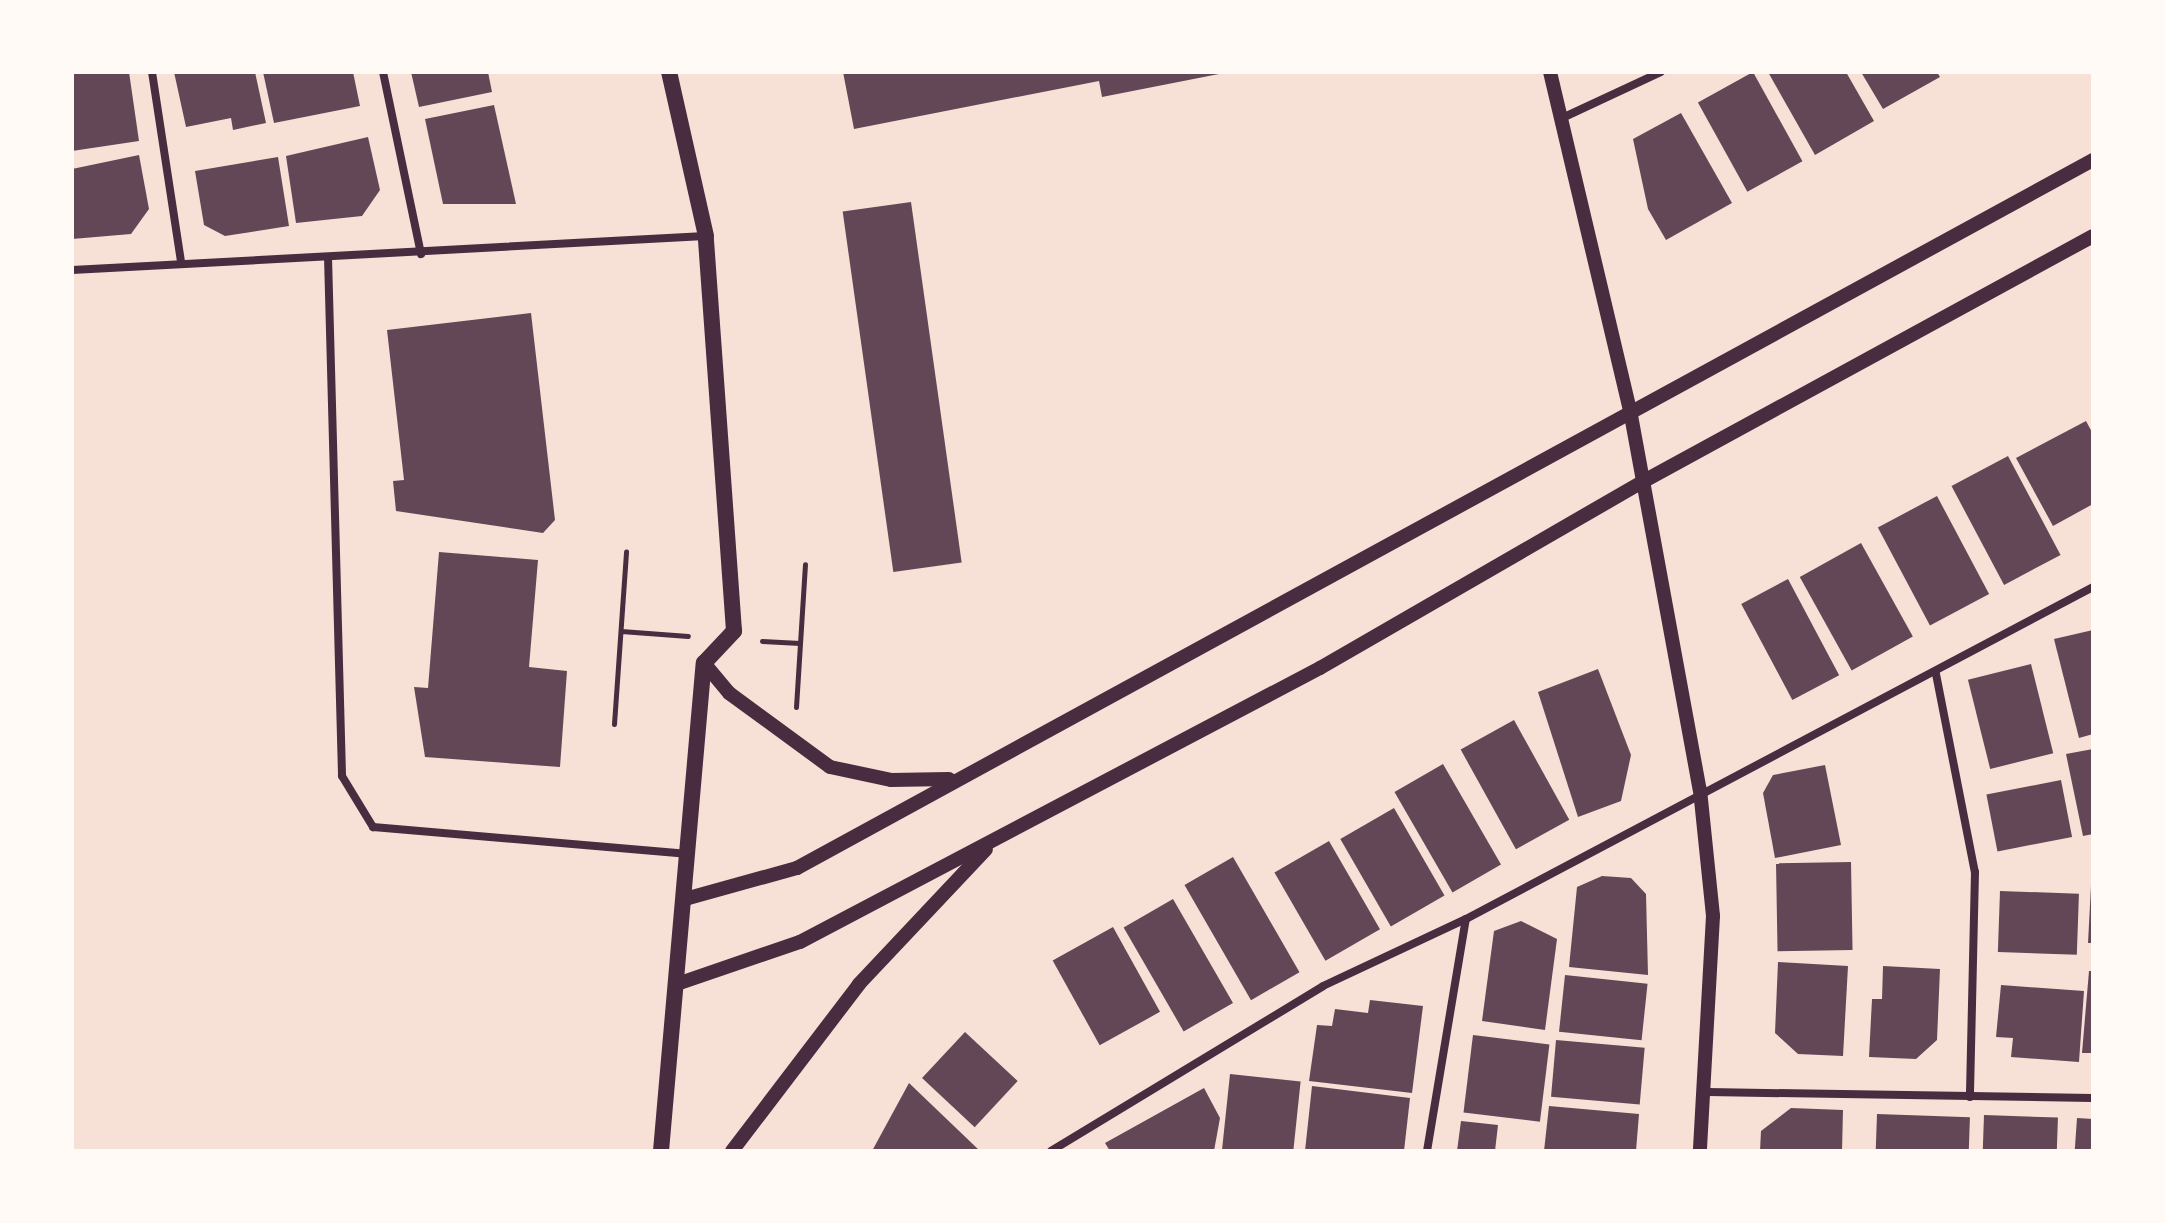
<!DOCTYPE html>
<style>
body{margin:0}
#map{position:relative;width:2165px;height:1223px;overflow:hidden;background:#f7e1d7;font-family:"Sofia Sans Condensed",sans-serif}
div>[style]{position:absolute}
.building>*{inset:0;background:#644757;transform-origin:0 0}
.path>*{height:5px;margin:-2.5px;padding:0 2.5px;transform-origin:2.5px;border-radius:2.5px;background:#4a2c40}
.minor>*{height:8px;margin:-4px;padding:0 4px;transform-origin:4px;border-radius:4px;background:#4a2c40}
.tertiary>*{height:14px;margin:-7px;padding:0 7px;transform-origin:7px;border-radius:7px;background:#4a2c40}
.secondary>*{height:16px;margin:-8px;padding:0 8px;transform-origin:8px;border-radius:8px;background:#4a2c40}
span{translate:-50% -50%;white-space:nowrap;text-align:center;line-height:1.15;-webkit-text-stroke:8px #fffaf5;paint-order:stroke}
.frame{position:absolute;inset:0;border:74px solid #fffaf5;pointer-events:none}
</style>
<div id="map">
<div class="building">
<i style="clip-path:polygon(72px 72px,129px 72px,139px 141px,72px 151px)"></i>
<i style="clip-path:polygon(174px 72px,255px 72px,266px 123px,233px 130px,231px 118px,186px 127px)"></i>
<i style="clip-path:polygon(263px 72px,353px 72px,360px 106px,274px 123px)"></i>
<i style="clip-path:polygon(411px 72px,488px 72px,492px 92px,419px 107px)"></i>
<i style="clip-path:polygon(843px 72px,1223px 72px,1224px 73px,1102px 97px,1099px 81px,854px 129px)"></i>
<i style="left:1753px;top:72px;width:102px;height:63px;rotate:61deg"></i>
<i style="clip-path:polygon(1768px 72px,1846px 72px,1874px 121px,1815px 155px)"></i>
<i style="clip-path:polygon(1861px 72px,1937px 72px,1940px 77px,1883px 109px)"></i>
<i style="clip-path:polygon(494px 105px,516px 204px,443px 204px,425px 119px)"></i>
<i style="clip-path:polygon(1681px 113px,1732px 203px,1666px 240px,1648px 209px,1633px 139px)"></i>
<i style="clip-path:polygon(368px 137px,380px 190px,362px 216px,296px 223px,286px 156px)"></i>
<i style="clip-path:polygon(139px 155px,149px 209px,131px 234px,72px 239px,72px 169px)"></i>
<i style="clip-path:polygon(278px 157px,289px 226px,225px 236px,204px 225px,195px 171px)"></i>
<i style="left:911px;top:202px;width:364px;height:69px;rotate:82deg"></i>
<i style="clip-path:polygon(531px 313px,555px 520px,543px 533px,396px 511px,393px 481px,404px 480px,387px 330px)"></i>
<i style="clip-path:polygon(2086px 421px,2093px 434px,2093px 504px,2053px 526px,2016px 458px)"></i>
<i style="left:2008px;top:456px;width:112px;height:64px;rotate:62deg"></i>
<i style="left:1937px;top:496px;width:111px;height:67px;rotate:62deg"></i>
<i style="left:1861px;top:543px;width:107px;height:70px;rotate:61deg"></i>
<i style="clip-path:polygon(439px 552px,538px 560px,529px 667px,567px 671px,560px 767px,425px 757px,414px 687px,428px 688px)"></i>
<i style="left:1788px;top:579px;width:109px;height:53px;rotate:62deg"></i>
<i style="clip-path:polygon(2093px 630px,2093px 734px,2079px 738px,2054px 639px)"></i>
<i style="left:2031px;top:664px;width:92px;height:65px;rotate:76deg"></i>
<i style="clip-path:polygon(1598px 669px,1631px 755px,1621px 801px,1578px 817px,1538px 692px)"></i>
<i style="left:1514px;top:720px;width:114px;height:61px;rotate:61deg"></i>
<i style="clip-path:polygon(2093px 749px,2093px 834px,2083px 836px,2066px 754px)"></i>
<i style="left:1443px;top:764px;width:116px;height:56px;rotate:60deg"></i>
<i style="clip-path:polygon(1825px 765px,1841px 845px,1775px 858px,1763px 793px,1773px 775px)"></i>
<i style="left:2061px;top:780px;width:58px;height:76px;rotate:79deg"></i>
<i style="left:1394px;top:808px;width:101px;height:62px;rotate:60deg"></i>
<i style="left:1329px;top:841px;width:102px;height:63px;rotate:60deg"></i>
<i style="left:1233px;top:857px;width:133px;height:56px;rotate:60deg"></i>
<i style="left:1851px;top:862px;width:88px;height:75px;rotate:89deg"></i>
<i style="clip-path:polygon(1602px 876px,1631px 878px,1646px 894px,1648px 975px,1569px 967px,1577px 887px)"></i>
<i style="clip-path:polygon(2091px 886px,2093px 886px,2093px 943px,2088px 943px)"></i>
<i style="left:2000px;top:891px;width:79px;height:61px;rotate:2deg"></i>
<i style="left:1173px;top:899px;width:120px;height:57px;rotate:60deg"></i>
<i style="clip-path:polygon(1521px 921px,1557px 939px,1545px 1030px,1482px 1021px,1494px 931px)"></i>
<i style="left:1113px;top:927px;width:97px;height:69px;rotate:61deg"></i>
<i style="clip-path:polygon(1778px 962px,1848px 966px,1843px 1056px,1798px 1054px,1775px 1033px)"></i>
<i style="clip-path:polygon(1883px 966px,1940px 969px,1937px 1040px,1916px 1059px,1869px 1057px,1872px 999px,1882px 999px)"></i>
<i style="clip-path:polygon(2089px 971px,2093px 971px,2093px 1053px,2082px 1053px)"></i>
<i style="left:1565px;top:975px;width:83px;height:57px;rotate:6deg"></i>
<i style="clip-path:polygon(2001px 985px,2084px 991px,2079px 1062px,2011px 1057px,2013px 1038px,1996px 1037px)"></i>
<i style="clip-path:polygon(1370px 1000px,1423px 1006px,1412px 1093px,1309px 1081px,1317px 1025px,1332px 1026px,1335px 1009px,1368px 1013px)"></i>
<i style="left:965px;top:1032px;width:72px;height:63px;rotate:43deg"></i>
<i style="left:1473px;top:1035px;width:77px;height:78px;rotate:7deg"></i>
<i style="left:1556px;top:1040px;width:89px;height:57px;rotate:5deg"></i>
<i style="left:1230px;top:1074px;width:71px;height:78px;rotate:6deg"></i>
<i style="clip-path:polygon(909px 1083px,980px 1151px,872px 1151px)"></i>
<i style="clip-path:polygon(1312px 1086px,1410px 1098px,1404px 1151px,1305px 1151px)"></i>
<i style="clip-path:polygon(1204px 1088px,1220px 1118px,1214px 1151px,1110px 1151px,1105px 1143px)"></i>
<i style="clip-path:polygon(1549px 1106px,1639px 1114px,1636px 1151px,1544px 1151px)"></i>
<i style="clip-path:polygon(1791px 1108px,1843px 1110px,1842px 1151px,1760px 1151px,1761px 1131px)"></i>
<i style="left:1877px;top:1114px;width:93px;height:37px;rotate:2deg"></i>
<i style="left:1984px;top:1115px;width:74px;height:36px;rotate:2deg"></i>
<i style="left:2077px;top:1118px;width:16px;height:33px;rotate:4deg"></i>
<i style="clip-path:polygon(1461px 1121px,1498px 1125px,1495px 1151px,1457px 1151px)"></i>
</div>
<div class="path">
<i style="left:621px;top:631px;width:67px;rotate:4.3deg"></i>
<i style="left:762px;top:641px;width:38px;rotate:3deg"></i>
<i style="left:796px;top:707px;width:143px;rotate:-86.4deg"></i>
<i style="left:614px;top:724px;width:173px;rotate:-86deg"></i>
</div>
<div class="minor">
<i style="left:152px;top:72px;width:192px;rotate:81.3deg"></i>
<i style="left:383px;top:72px;width:186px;rotate:78.2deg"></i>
<i style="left:1560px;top:119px;width:111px;rotate:-25deg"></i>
<i style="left:328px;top:257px;width:519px;rotate:88.45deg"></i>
<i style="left:342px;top:776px;width:60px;rotate:58.7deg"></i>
<i style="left:373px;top:827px;width:317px;rotate:4.9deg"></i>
<i style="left:72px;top:270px;width:634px;rotate:-3.07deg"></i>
<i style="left:1936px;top:674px;width:202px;rotate:78.9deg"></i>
<i style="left:1975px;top:872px;width:225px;rotate:91.3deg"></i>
<i style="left:1708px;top:1092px;width:385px;rotate:0.9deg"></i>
<i style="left:1051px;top:1151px;width:318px;rotate:-31.2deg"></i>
<i style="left:1323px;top:986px;width:158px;rotate:-25.1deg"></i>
<i style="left:1466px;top:919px;width:709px;rotate:-27.9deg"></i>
<i style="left:1427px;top:1151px;width:235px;rotate:-80.5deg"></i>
</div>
<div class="tertiary">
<i style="left:1550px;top:72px;width:347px;rotate:76.7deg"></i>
<i style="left:1630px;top:410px;width:386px;rotate:79.6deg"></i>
<i style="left:1700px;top:790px;width:127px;rotate:84.1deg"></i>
<i style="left:1713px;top:916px;width:235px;rotate:93.2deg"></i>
<i style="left:704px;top:663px;width:39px;rotate:50deg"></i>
<i style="left:729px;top:693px;width:125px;rotate:36.2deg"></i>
<i style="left:830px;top:767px;width:62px;rotate:12deg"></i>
<i style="left:891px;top:780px;width:58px;rotate:-1deg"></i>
<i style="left:685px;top:899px;width:116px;rotate:-15.5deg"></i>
<i style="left:797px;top:868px;width:1477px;rotate:-28.65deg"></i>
<i style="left:677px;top:984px;width:130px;rotate:-18.9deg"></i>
<i style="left:800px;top:942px;width:588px;rotate:-27.79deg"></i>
<i style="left:1320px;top:668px;width:374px;rotate:-30deg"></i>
<i style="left:1644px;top:481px;width:511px;rotate:-28.62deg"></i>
<i style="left:732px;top:1151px;width:210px;rotate:-52.7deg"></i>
<i style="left:859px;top:984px;width:185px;rotate:-46.7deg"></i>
</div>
<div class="secondary">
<i style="left:661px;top:1151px;width:490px;rotate:-85deg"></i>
<i style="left:704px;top:663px;width:44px;rotate:-46.8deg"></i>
<i style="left:734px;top:631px;width:396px;rotate:-94.1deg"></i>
<i style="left:706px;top:236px;width:168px;rotate:-102.7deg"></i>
</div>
<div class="frame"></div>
</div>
